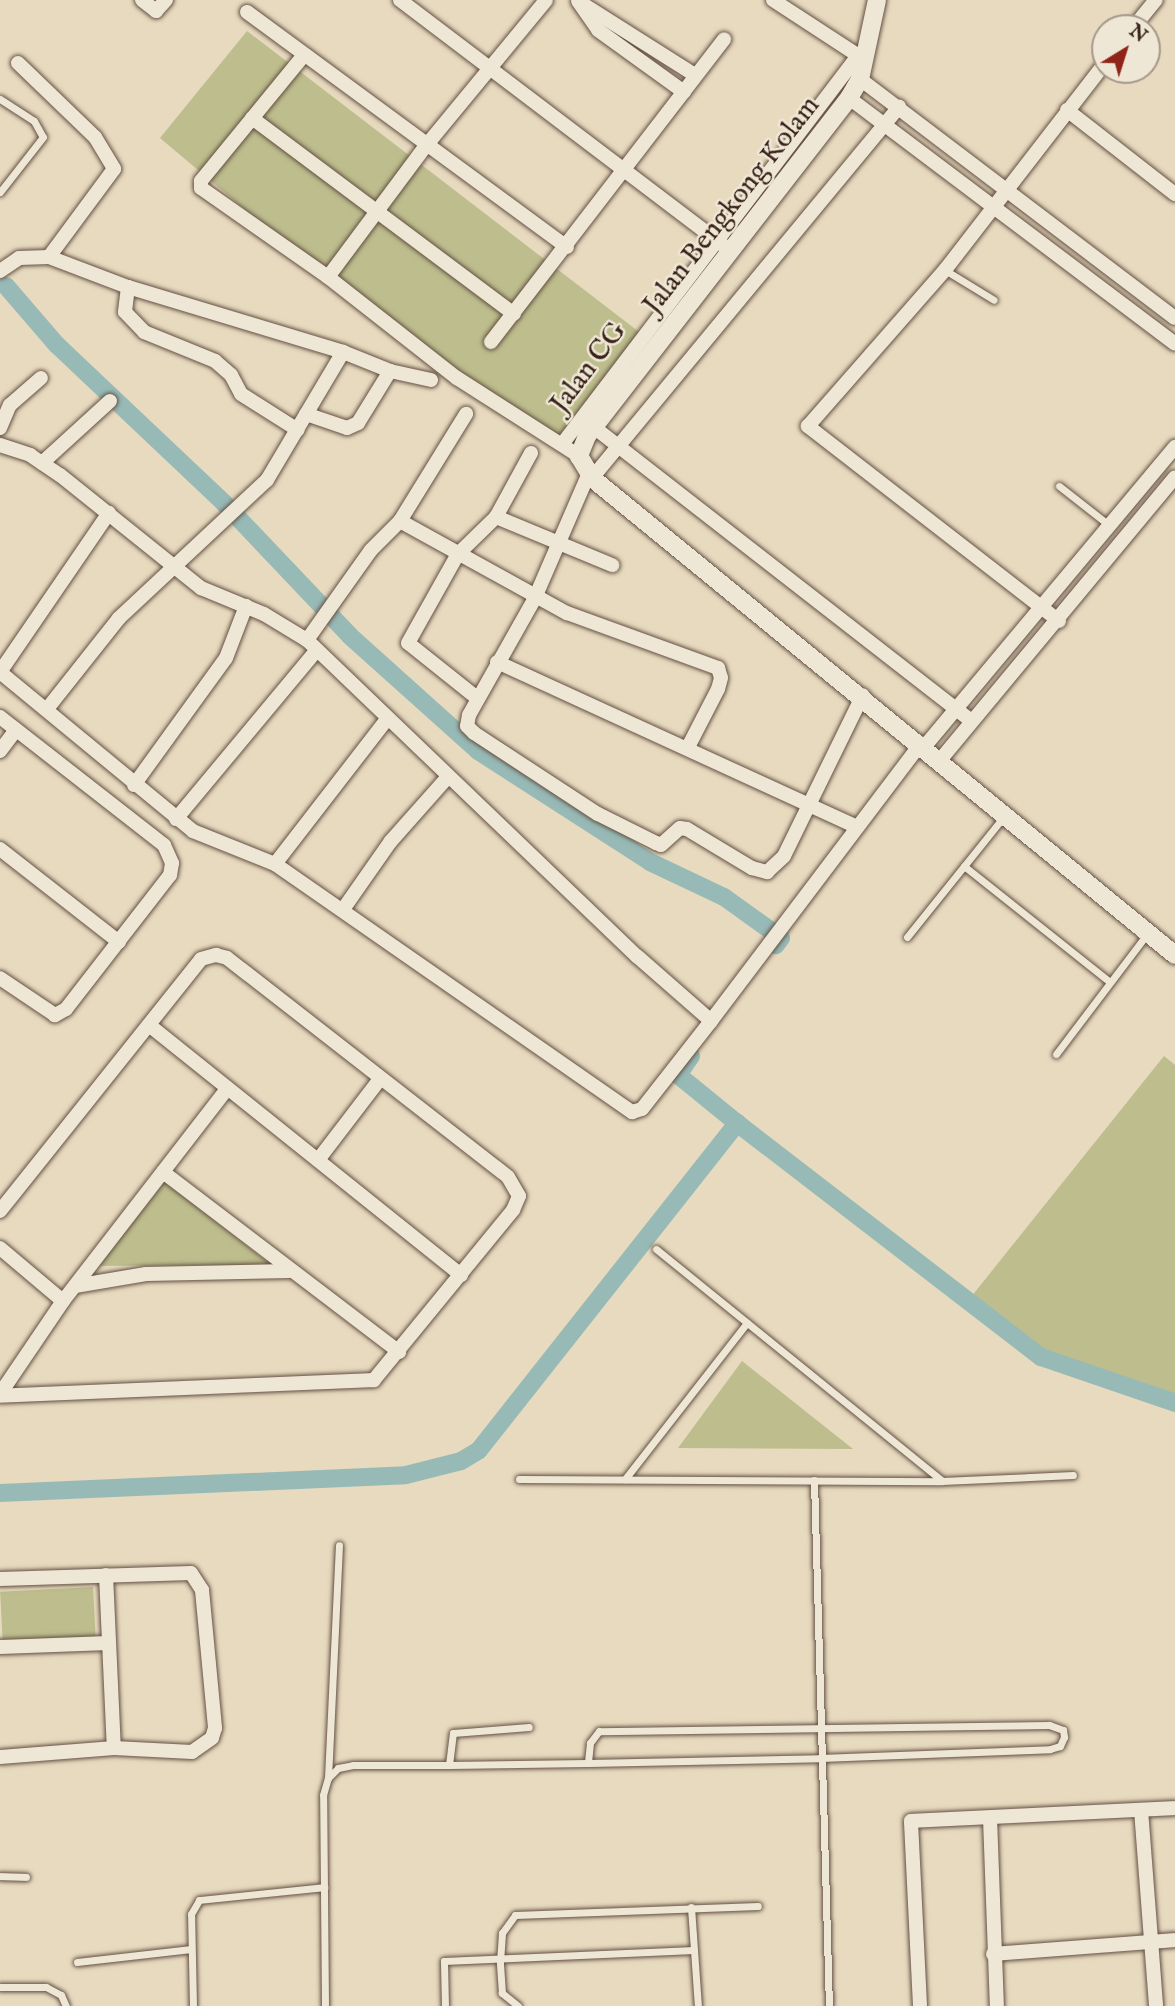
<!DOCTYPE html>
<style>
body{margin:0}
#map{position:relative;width:1175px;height:2006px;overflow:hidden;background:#e7dabf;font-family:"IM FELL English",serif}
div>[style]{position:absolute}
.green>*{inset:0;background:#bdbd8d;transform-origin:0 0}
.canal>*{height:18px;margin:-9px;padding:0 9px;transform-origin:9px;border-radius:9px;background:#97bab7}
.roads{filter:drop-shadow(0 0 2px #645043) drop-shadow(0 0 2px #645043)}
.service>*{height:7px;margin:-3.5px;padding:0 3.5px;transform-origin:3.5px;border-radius:3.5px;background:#efe7d5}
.minor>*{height:14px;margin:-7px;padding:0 7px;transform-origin:7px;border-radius:7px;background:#efe7d5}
.tertiary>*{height:18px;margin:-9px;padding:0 9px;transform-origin:9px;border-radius:9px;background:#efe7d5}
span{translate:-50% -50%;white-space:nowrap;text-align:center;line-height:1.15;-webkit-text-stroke:5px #efe7d5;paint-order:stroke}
.street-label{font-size:28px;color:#38221a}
.north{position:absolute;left:1091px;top:14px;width:70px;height:70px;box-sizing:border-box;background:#efe7d5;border:2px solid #a6988a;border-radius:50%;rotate:38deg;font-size:19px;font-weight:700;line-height:28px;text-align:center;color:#38221a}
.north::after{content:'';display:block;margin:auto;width:24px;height:32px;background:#8f2418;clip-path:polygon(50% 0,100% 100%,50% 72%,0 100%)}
</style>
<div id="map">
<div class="green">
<i style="clip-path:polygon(247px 31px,647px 338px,561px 449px,410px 348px,160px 138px)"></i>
<i style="clip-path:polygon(1164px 1056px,1175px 1065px,1175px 1403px,1041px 1357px,967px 1302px)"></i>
<i style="clip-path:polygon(154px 1173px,271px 1265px,82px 1266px)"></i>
<i style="clip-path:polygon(742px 1361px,853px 1449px,678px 1448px)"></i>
<i style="left:93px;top:1587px;width:51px;height:93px;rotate:87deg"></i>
</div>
<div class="canal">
<i style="left:6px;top:286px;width:78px;rotate:49.2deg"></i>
<i style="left:57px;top:345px;width:230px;rotate:43.4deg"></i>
<i style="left:224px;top:503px;width:183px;rotate:46.5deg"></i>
<i style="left:350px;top:636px;width:172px;rotate:41.9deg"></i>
<i style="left:478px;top:751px;width:205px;rotate:32.8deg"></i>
<i style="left:650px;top:862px;width:82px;rotate:25.3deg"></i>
<i style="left:724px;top:897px;width:70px;rotate:35.7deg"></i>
<i style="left:781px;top:938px;width:9px;rotate:126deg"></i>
<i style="left:691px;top:1056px;width:23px;rotate:124deg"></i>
<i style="left:678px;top:1075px;width:76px;rotate:39.1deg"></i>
<i style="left:0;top:1493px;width:406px;rotate:-2.5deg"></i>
<i style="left:406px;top:1475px;width:57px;rotate:-14.3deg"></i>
<i style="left:461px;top:1461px;width:21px;rotate:-31deg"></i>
<i style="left:479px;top:1450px;width:417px;rotate:-51.7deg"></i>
<i style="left:737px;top:1123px;width:384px;rotate:37.6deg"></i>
<i style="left:1041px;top:1357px;width:142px;rotate:18.9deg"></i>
</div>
<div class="roads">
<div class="service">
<i style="left:0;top:99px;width:40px;rotate:32.9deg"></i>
<i style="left:34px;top:121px;width:18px;rotate:61deg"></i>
<i style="left:43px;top:137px;width:70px;rotate:128deg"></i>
<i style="left:945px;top:270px;width:57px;rotate:31.5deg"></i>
<i style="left:1059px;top:486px;width:63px;rotate:38deg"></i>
<i style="left:964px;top:866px;width:186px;rotate:38.5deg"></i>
<i style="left:907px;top:937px;width:156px;rotate:-51.2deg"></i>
<i style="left:1056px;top:1054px;width:151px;rotate:-52.8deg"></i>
<i style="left:656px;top:1249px;width:367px;rotate:39deg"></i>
<i style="left:519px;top:1479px;width:423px;rotate:0.3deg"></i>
<i style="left:942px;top:1481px;width:131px;rotate:-2.6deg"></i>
<i style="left:625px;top:1479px;width:198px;rotate:-52deg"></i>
<i style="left:814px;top:1480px;width:526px;rotate:88.37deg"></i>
<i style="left:449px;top:1765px;width:32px;rotate:-83deg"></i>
<i style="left:453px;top:1733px;width:76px;rotate:-4.5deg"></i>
<i style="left:328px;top:1778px;width:14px;rotate:-45deg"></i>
<i style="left:338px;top:1768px;width:15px;rotate:-11deg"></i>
<i style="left:353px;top:1765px;width:96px"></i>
<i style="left:449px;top:1765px;width:139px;rotate:-0.8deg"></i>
<i style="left:588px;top:1763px;width:232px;rotate:-1.2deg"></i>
<i style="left:820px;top:1758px;width:230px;rotate:-2.2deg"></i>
<i style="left:1050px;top:1749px;width:10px;rotate:-17deg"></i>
<i style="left:1060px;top:1746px;width:10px;rotate:-66deg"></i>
<i style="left:1064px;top:1737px;width:7px;rotate:-98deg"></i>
<i style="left:1063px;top:1730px;width:15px;rotate:-160deg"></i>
<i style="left:1049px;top:1725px;width:450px;rotate:179.2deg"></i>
<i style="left:599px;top:1731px;width:15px;rotate:127deg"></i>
<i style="left:590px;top:1743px;width:20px;rotate:96deg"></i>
<i style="left:0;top:1876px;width:26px;rotate:2deg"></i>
<i style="left:691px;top:1907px;width:99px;rotate:86deg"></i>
<i style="left:77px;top:1962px;width:115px;rotate:-6.5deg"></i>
<i style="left:0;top:1987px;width:46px"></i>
<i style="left:46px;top:1987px;width:17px;rotate:28deg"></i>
<i style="left:61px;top:1995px;width:12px;rotate:66deg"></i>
<i style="left:193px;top:2006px;width:92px;rotate:-91.2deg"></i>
<i style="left:191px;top:1914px;width:16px;rotate:-60deg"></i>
<i style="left:199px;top:1900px;width:126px;rotate:-5.9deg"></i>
<i style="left:325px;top:2006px;width:211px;rotate:-90.5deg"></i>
<i style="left:323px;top:1795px;width:18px;rotate:-74deg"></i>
<i style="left:328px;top:1778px;width:233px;rotate:-87.3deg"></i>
<i style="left:445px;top:2006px;width:45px;rotate:-91.3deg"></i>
<i style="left:444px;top:1961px;width:250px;rotate:-2.5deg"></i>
<i style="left:518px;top:2006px;width:21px;rotate:-141deg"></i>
<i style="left:502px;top:1993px;width:31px;rotate:-94deg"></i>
<i style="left:500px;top:1962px;width:29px;rotate:-86deg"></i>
<i style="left:502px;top:1933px;width:22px;rotate:-54deg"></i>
<i style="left:515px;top:1915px;width:243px;rotate:-2.1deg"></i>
</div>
<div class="minor">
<i style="left:142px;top:0;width:18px;rotate:38deg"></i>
<i style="left:156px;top:11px;width:15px;rotate:-48deg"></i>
<i style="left:400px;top:0;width:408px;rotate:37.2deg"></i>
<i style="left:773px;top:0;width:110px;rotate:33.1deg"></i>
<i style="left:578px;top:1px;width:35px;rotate:55deg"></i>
<i style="left:598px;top:30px;width:106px;rotate:35.8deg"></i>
<i style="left:581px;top:3px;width:135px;rotate:32.3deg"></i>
<i style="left:247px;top:12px;width:397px;rotate:36.3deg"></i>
<i style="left:1133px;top:28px;width:36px;rotate:-51deg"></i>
<i style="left:304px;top:55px;width:163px;rotate:129.3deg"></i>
<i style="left:201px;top:181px;width:7px;rotate:90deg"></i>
<i style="left:201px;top:188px;width:155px;rotate:35deg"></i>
<i style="left:328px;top:277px;width:164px;rotate:38.1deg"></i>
<i style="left:457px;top:378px;width:145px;rotate:32.6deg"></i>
<i style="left:18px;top:63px;width:107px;rotate:43.9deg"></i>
<i style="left:95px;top:137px;width:37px;rotate:59deg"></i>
<i style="left:114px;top:169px;width:109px;rotate:126.5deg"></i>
<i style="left:860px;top:79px;width:395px;rotate:37.2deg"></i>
<i style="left:849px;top:98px;width:408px;rotate:37deg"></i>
<i style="left:1067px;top:110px;width:137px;rotate:37.9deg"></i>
<i style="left:252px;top:118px;width:327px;rotate:36.8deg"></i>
<i style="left:0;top:271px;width:23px;rotate:-34deg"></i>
<i style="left:19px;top:258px;width:30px;rotate:-2deg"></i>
<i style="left:49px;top:257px;width:85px;rotate:20.8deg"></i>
<i style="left:128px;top:287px;width:225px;rotate:16.8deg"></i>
<i style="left:343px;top:352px;width:51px;rotate:22deg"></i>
<i style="left:390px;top:371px;width:42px;rotate:12.4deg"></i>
<i style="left:328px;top:277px;width:162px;rotate:-53.3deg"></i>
<i style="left:425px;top:147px;width:190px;rotate:-50.5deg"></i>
<i style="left:128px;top:287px;width:25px;rotate:97deg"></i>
<i style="left:125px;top:312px;width:28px;rotate:46deg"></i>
<i style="left:144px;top:332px;width:77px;rotate:22.2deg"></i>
<i style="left:215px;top:361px;width:21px;rotate:41deg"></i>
<i style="left:231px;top:375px;width:21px;rotate:62deg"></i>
<i style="left:241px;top:394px;width:67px;rotate:32.3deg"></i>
<i style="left:491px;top:342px;width:382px;rotate:-52.4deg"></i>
<i style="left:306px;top:414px;width:43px;rotate:18.9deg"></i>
<i style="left:347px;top:428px;width:12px;rotate:-24deg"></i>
<i style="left:358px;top:423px;width:61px;rotate:-58.4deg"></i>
<i style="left:0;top:428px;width:25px;rotate:-67deg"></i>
<i style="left:10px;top:405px;width:41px;rotate:-41.1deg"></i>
<i style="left:595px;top:428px;width:475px;rotate:37.9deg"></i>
<i style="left:563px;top:443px;width:487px;rotate:-52.7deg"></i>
<i style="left:0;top:445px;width:32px;rotate:18deg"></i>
<i style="left:30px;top:455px;width:36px;rotate:34deg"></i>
<i style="left:60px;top:475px;width:181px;rotate:38.7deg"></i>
<i style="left:201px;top:588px;width:68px;rotate:22.4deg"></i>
<i style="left:264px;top:614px;width:50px;rotate:31.2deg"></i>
<i style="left:307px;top:640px;width:458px;rotate:43.8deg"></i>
<i style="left:638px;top:957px;width:97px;rotate:41.2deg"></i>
<i style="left:42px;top:463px;width:92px;rotate:-42.4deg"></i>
<i style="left:589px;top:473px;width:136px;rotate:113.4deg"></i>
<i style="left:535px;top:598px;width:134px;rotate:119.4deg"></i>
<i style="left:469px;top:715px;width:11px;rotate:100deg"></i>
<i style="left:467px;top:726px;width:10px;rotate:45deg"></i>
<i style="left:474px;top:733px;width:148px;rotate:33.2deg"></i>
<i style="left:598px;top:814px;width:65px;rotate:26.6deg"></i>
<i style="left:656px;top:843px;width:5px;rotate:22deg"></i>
<i style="left:661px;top:845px;width:25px;rotate:-42deg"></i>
<i style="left:680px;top:828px;width:7px;rotate:8deg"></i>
<i style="left:687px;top:829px;width:76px;rotate:31deg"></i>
<i style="left:752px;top:868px;width:16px;rotate:15deg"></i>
<i style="left:767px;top:872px;width:23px;rotate:-43deg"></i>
<i style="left:784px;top:856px;width:179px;rotate:-63.9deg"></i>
<i style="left:592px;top:478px;width:482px;rotate:-50.4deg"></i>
<i style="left:496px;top:517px;width:73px;rotate:-61.3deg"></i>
<i style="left:400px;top:521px;width:191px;rotate:28.9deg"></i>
<i style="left:567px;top:613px;width:161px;rotate:20deg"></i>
<i style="left:718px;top:668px;width:10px;rotate:73deg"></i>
<i style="left:721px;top:678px;width:11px;rotate:105deg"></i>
<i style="left:718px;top:689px;width:65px;rotate:117.3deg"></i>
<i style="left:1059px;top:621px;width:318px;rotate:-142.2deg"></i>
<i style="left:808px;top:426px;width:208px;rotate:-48.7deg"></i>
<i style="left:945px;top:270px;width:262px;rotate:-52.3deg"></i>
<i style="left:307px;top:640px;width:110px;rotate:-54.6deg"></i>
<i style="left:371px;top:550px;width:41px;rotate:-45deg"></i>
<i style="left:400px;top:521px;width:126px;rotate:-58.3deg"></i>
<i style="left:497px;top:662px;width:394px;rotate:24.6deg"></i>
<i style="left:0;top:672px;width:250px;rotate:39.5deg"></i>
<i style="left:193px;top:831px;width:88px;rotate:21.9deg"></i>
<i style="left:275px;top:864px;width:435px;rotate:34.8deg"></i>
<i style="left:632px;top:1112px;width:10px;rotate:-17deg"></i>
<i style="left:642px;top:1109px;width:112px;rotate:-51.9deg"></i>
<i style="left:711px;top:1021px;width:348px;rotate:-52.9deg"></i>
<i style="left:0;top:672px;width:193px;rotate:-55.6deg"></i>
<i style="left:477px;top:698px;width:88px;rotate:-141.4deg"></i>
<i style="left:408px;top:643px;width:102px;rotate:-60.7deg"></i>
<i style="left:458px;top:554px;width:53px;rotate:-44.2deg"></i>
<i style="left:496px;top:517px;width:126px;rotate:22.5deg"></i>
<i style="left:47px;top:709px;width:116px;rotate:-51.6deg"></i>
<i style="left:119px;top:618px;width:202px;rotate:-43deg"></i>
<i style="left:267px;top:480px;width:149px;rotate:-59.3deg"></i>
<i style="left:0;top:717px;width:208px;rotate:38deg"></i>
<i style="left:164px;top:845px;width:20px;rotate:66deg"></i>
<i style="left:172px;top:863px;width:12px;rotate:99deg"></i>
<i style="left:170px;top:875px;width:170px;rotate:127.8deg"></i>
<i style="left:66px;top:1009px;width:13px;rotate:151deg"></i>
<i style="left:55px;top:1015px;width:66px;rotate:-146.1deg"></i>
<i style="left:925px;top:746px;width:390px;rotate:-50.1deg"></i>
<i style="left:0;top:751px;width:26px;rotate:-53deg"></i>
<i style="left:941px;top:759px;width:366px;rotate:-50.3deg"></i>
<i style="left:134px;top:785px;width:157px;rotate:-54.1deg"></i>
<i style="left:226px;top:658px;width:56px;rotate:-69deg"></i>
<i style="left:176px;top:819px;width:220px;rotate:-50.2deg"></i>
<i style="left:0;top:849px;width:151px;rotate:38deg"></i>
<i style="left:275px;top:864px;width:183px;rotate:-52.3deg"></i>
<i style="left:344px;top:908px;width:82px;rotate:-55deg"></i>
<i style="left:391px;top:841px;width:84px;rotate:-48.4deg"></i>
<i style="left:149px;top:1025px;width:400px;rotate:38.7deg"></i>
<i style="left:318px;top:1160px;width:102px;rotate:-52.6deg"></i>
<i style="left:163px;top:1172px;width:297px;rotate:37.3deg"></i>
<i style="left:0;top:1211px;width:322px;rotate:-51.4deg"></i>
<i style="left:201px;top:959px;width:16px;rotate:-15deg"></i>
<i style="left:216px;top:955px;width:11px;rotate:15deg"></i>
<i style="left:227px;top:958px;width:356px;rotate:37.9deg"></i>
<i style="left:508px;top:1177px;width:22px;rotate:60deg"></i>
<i style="left:519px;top:1196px;width:15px;rotate:113deg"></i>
<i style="left:513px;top:1210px;width:220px;rotate:129.3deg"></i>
<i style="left:374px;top:1380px;width:374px;rotate:177.6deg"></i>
<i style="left:0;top:1248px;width:82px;rotate:40.1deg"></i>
<i style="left:75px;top:1286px;width:72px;rotate:-9.6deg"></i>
<i style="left:146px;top:1274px;width:143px;rotate:-1.2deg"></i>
<i style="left:0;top:1394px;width:112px;rotate:-55.9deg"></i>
<i style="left:63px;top:1301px;width:268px;rotate:-52.3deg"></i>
<i style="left:106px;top:1575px;width:173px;rotate:87.4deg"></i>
<i style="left:0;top:1579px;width:191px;rotate:-1.8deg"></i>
<i style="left:191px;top:1573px;width:20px;rotate:57deg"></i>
<i style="left:202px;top:1590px;width:139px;rotate:84.6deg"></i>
<i style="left:215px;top:1728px;width:10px;rotate:107deg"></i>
<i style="left:212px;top:1738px;width:24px;rotate:145deg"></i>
<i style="left:192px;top:1752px;width:78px;rotate:-177.1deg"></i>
<i style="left:114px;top:1748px;width:114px;rotate:175.5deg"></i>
<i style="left:0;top:1647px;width:109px;rotate:-2.1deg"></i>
<i style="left:1141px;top:1810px;width:197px;rotate:85.6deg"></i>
<i style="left:990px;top:1818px;width:188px;rotate:87.9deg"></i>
<i style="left:993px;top:1954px;width:183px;rotate:-4.4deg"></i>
<i style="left:920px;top:2006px;width:185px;rotate:-92.8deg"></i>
<i style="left:911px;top:1821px;width:264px;rotate:-2.8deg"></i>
</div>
<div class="tertiary">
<i style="left:877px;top:0;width:81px;rotate:102.1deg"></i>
<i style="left:860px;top:79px;width:22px;rotate:120deg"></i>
<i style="left:849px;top:98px;width:428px;rotate:127.8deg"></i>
<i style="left:587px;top:436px;width:22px;rotate:112deg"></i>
<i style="left:579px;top:456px;width:26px;rotate:59deg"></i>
<i style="left:592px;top:478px;width:753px;rotate:39.29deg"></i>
</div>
</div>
<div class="street-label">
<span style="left:732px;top:206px;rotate:-52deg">Jalan Bengkong Kolam</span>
<span style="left:589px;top:368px;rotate:-53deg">Jalan CG</span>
</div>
<div class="north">N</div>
</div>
